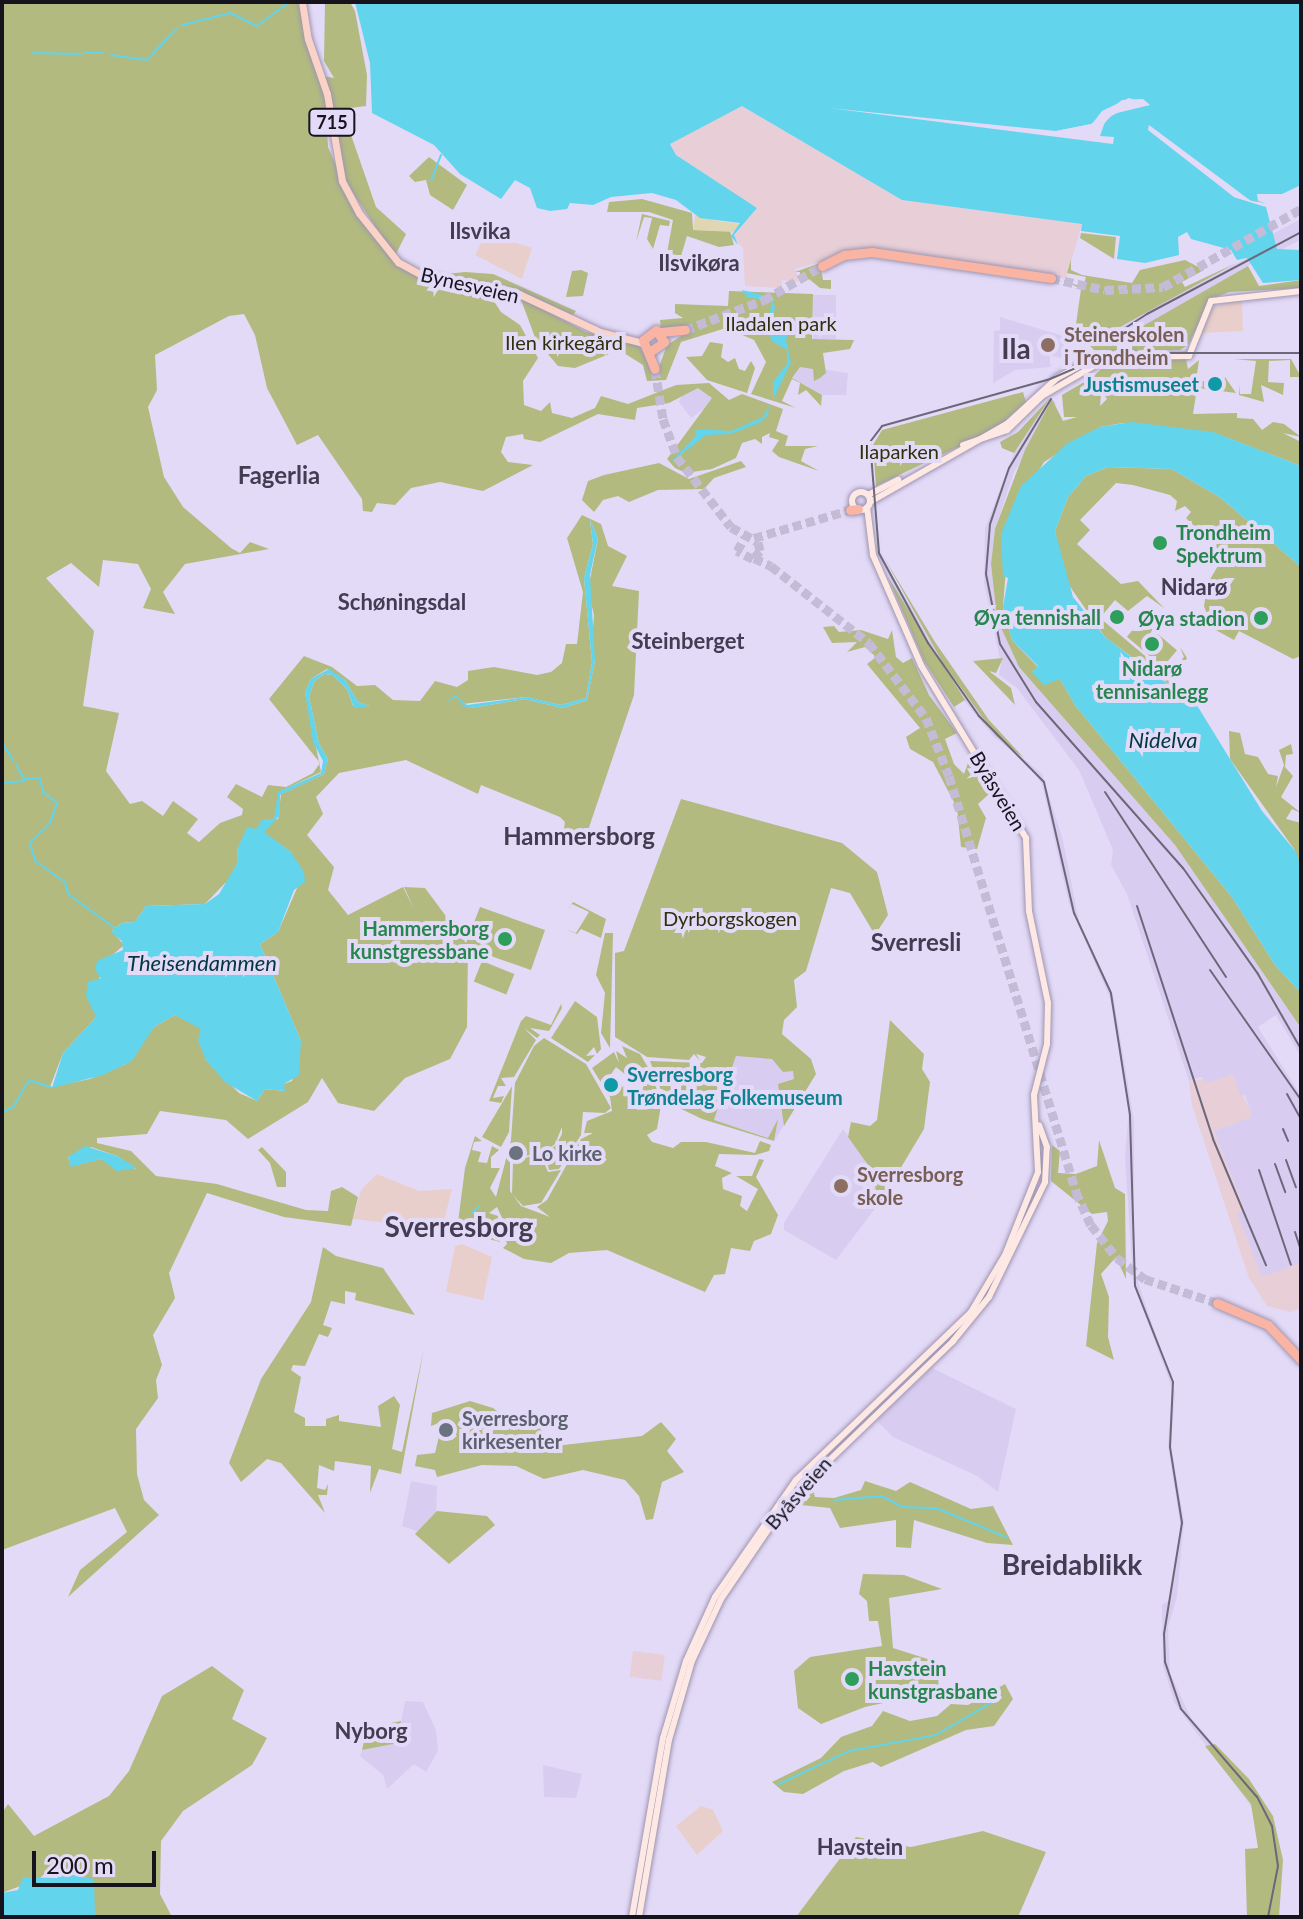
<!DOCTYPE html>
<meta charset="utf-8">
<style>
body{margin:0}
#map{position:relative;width:1303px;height:1919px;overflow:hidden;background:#e3daf8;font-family:Lato,sans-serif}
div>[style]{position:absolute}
.commercial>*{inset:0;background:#e9cfcb}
.industrial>*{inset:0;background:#e7ced7;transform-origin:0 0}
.built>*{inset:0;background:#d8cdf1;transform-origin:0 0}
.green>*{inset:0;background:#b2ba80;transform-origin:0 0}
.sand>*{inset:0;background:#e0d6b1}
.water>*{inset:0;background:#62d4eb}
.pier>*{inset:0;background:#e3daf8}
.stream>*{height:2px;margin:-1px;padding:0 1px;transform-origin:1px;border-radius:1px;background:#62d4eb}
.highway-tunnel>*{height:9px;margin-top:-4.5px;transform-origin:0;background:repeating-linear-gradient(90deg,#c4bcd7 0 9px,transparent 0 13.5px)}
.roads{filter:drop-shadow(0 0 2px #9d95b0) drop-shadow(0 0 2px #9d95b0)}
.secondary>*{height:6px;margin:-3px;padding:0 3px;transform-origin:3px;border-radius:3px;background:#fde8e3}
.secondary>.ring{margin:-3px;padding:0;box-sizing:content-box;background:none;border:6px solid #fde8e3;border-radius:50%}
.primary>*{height:7px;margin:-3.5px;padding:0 3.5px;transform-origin:3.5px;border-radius:3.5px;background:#fbd2c8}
.highway>*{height:9px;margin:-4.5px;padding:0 4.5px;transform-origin:4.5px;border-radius:4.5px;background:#f9b4a3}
.tram>*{height:2px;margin:-1px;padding:0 1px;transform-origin:1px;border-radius:1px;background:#6d677a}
.rail>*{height:2px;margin:-1px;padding:0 1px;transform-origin:1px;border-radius:1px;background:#6d677a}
.dots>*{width:22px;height:22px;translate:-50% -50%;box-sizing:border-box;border:4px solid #e3daf8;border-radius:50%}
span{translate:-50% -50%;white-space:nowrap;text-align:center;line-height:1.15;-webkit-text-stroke:8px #e3daf8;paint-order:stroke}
.shield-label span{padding:2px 6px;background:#e3daf8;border:2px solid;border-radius:6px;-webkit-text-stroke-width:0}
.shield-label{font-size:18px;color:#16131d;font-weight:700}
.street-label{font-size:20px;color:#16131d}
.park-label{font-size:20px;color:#2d310d}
.education-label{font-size:20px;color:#785e54;font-weight:700}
.left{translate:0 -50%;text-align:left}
.culture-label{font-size:20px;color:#0d838f;font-weight:700}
.right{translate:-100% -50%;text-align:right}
.leisure-label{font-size:20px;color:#27864d;font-weight:700}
.worship-label{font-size:20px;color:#5b616d;font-weight:700}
.neighbourhood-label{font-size:22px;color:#433c53;font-weight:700}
.water-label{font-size:22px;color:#003740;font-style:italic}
.quarter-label{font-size:24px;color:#433c53;font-weight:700}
.district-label{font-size:28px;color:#433c53;font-weight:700}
.frame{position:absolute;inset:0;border:4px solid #16131d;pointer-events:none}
.scale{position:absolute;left:32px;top:1851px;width:124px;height:36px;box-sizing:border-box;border:4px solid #16131d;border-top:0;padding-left:10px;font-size:24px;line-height:28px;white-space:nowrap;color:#16131d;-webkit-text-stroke:6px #e3daf8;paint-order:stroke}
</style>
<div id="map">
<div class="commercial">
<i style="clip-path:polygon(486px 233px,532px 248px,522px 279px,475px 255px)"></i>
<i style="clip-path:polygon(1242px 298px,1243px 331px,1200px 333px,1208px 309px)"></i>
<i style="clip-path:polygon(377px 1174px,419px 1191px,452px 1189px,442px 1229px,353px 1219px,361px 1190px)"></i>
<i style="clip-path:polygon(462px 1244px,492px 1257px,483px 1300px,446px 1292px,455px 1246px)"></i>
<i style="clip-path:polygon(701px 1806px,713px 1810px,723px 1831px,697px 1855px,676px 1826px)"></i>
</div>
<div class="industrial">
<i style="clip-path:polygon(742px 106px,902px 200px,1082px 224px,1066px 279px,869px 249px,795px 269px,800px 282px,782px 280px,781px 288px,745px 286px,743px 248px,733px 237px,757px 208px,676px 155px,670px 143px)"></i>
<i style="clip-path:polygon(1233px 1074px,1253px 1117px,1214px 1131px,1245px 1210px,1262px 1276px,1301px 1263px,1301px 1308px,1290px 1312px,1267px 1306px,1249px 1278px,1192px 1105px,1189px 1081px)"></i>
<i style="left:633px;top:1651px;width:32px;height:26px;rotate:7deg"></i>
</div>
<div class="built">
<i style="clip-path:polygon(1301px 219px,1301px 240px,1249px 265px,1112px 348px,1101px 342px,1102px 333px,1274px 244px,1270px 235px)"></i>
<i style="left:813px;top:295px;width:23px;height:44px"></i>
<i style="clip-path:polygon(1000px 317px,1067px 337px,1061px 358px,1049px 355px,1051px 367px,1015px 370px,993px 383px,994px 331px,1000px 330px)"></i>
<i style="clip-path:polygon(800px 366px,848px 373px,846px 395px,822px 395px,792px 378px)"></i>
<i style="clip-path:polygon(698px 388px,711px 388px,716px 400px,691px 418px,679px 402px,682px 394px)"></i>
<i style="clip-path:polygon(1050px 398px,1056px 403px,1014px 472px,995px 529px,991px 564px,997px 619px,1019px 667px,1175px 845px,1301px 1028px,1301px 1057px,1276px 1015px,1258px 1027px,1301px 1096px,1301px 1263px,1262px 1277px,1237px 1213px,1245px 1210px,1214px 1131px,1252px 1117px,1245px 1095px,1241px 1096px,1233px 1074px,1208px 1083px,1201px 1077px,1189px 1081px,1127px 894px,1111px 865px,1113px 850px,1079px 770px,1016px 687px,999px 675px,1001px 664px,984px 583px,985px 528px,1014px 453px)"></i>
<i style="clip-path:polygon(876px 550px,968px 698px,1011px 748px,1042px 774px,1063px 840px,1079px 922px,1113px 994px,1134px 1121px,1134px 1270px,1175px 1392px,1171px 1446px,1184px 1521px,1177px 1597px,1168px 1627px,1170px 1673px,1191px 1718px,1259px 1795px,1273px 1836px,1175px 1704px,1163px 1666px,1162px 1605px,1169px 1600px,1181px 1529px,1168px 1445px,1172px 1388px,1133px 1282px,1125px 1156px,1129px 1109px,1110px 998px,1069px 904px,1042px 784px,1027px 764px,993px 736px,932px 662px)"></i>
<i style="clip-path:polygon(737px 1053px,772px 1057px,815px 1075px,775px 1140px,714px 1121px)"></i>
<i style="clip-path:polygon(843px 1129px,871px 1166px,877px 1206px,836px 1260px,784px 1230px,784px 1223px)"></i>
<i style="clip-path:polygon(932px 1368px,1016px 1409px,998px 1492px,977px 1476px,893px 1437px,876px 1420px)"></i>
<i style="clip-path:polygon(411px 1481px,437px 1486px,436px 1518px,419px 1532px,402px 1526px)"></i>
<i style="clip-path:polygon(405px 1701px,423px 1702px,436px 1730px,438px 1751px,426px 1772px,414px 1764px,387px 1789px,383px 1775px,360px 1756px,362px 1750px,397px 1743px)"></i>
<i style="clip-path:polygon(543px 1765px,582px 1774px,576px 1798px,544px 1797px)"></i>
</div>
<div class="green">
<i style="clip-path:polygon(evenodd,2px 2px,299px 2px,325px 96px,328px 147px,358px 215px,397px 266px,420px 278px,486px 289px,501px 312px,520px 325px,538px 358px,523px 381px,524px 405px,541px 411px,550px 402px,552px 413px,572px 418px,595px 408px,601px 396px,628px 404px,676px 385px,709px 383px,729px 400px,742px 394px,783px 409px,776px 431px,788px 436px,785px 446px,818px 446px,805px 449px,801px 461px,819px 471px,779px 457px,772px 451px,779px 440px,769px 437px,770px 433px,762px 437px,762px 444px,755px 439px,742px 443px,736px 458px,712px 469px,686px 473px,675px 468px,667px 459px,712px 398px,698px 388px,669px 403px,637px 408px,635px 420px,598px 414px,540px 442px,524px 439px,523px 434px,506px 437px,501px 452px,508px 462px,533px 465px,483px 491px,440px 482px,411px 488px,395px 505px,377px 503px,372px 512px,363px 511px,362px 499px,318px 435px,297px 445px,267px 388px,255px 335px,244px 314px,229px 316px,155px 355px,157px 390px,148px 407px,164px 477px,183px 507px,231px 548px,240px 553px,250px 542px,269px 549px,185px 564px,163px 592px,175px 614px,143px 608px,151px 589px,138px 564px,103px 560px,99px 587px,71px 563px,46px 578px,94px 631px,83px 706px,119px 713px,106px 771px,130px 804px,142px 801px,163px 816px,173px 801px,198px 819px,187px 833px,199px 842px,220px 823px,242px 815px,243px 809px,227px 797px,236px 784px,262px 797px,268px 785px,286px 787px,313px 773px,320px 763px,269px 699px,304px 656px,332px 667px,357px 686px,375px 685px,393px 700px,420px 701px,435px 681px,457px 687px,468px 680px,468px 671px,494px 667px,537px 675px,551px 672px,562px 663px,566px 644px,577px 644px,583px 592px,567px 538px,582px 515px,601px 524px,608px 546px,627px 556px,612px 586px,639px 591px,634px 695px,583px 845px,562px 841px,565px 822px,560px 817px,481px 785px,478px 794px,406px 760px,339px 773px,316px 797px,323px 814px,307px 835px,334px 867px,328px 890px,348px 915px,403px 887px,415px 911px,404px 887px,425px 888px,466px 943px,480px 907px,545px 930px,531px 970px,468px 948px,467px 1027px,450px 1059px,405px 1078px,374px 1111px,338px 1103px,322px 1078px,308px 1102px,248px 1139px,226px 1120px,160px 1111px,147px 1134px,97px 1138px,97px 1143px,131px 1151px,156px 1176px,217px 1184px,306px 1210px,328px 1211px,331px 1191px,342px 1187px,358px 1197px,351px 1226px,284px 1217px,207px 1193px,169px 1273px,175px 1298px,153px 1335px,162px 1365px,156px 1380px,158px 1398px,136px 1429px,137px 1474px,144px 1500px,159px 1515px,68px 1597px,80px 1570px,127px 1532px,115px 1508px,2px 1550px,2px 2px,590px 520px,598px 538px,588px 590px,594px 615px,591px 651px,595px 661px,587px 700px,563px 708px,524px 699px,471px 708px,462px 704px,526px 697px,561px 705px,586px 698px,592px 662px,584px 578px,593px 544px,590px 520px,2px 2px,327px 669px,345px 680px,358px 702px,370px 706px,353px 706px,347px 689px,333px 675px,324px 674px,314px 682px,309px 696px,319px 744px,328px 759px,324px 774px,281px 794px,278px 819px,260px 823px,274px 819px,281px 791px,321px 772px,305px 692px,311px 679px,327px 669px,2px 2px,264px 833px,291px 852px,297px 888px,278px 932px,260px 944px,301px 1041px,292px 1081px,284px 1084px,284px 1091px,265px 1089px,257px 1101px,239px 1093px,206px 1060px,202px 1028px,175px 1015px,154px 1027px,126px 1064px,90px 1079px,50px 1087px,63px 1053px,96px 1017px,98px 981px,109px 958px,124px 945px,112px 931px,121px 923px,135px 922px,146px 906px,205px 904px,229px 879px,238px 862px,237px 849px,264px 833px,2px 2px,91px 1147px,117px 1156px,137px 1169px,101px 1159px,71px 1166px,68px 1157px,91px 1147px)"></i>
<i style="clip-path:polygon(325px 2px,350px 2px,355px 11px,367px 75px,366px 106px,342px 109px,376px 207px,406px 234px,395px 256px,345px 181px,324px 76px,334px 78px,324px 61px)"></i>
<i style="clip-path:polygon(429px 157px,467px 185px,453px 210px,430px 195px,426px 180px,415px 182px,409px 176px)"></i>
<i style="clip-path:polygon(642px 199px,692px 213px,693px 230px,730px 231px,734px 245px,719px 247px,687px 236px,681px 256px,667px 253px,673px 220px,649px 212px,607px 212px,609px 202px)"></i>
<i style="clip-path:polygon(642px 214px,670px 221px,669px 226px,660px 225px,653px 249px,647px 239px,652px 218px,644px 217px,636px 242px)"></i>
<i style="clip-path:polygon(1081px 233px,1116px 237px,1114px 259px,1080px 238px)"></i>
<i style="clip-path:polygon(1071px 260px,1071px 270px,1082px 275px,1132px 283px,1140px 270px,1185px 260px,1204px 270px,1182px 282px,1185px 287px,1236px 263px,1120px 327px,1101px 342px,1108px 346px,1248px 266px,1259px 286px,1301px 280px,1301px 288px,1229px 292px,1211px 299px,1188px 345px,1180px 350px,1097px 353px,1075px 331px,1081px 289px,1067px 282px,1083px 287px,1086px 277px,1067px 273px)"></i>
<i style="clip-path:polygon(820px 263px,823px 280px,831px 280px,831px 289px,820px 288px,809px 279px,800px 282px,800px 272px,795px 272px)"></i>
<i style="clip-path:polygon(581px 270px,588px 273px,583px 296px,566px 297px,572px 271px)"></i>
<i style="clip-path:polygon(465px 272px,493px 274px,576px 311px,573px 315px,504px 285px,437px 275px)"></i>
<i style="clip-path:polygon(729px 291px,813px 294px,812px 339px,854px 340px,850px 349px,823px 353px,826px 373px,820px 378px,814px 381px,813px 369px,800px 367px,792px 378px,822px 395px,821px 406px,806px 390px,798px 395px,800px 383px,792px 379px,782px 401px,796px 408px,751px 394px,766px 362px,754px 340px,726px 328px,681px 342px,666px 380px,647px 381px,643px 365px,619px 350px,575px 368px,558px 366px,536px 340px,520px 297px,586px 332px,637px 344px,658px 370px,667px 345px,686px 333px,661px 329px,660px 320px,683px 318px,675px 313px,675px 304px,728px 306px)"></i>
<i style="clip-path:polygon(710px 342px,723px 344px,721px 357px,728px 362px,735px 358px,739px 369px,745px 371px,751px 361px,755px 368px,747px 393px,707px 380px,686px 357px,702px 356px)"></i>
<i style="clip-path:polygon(1131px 359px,1186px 359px,1188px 369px,1199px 360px,1196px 381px,1204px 381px,1204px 388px,1222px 388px,1225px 377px,1236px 393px,1197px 388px,1193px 414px,1237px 413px,1237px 418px,1253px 419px,1262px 430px,1273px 422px,1284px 424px,1301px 437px,1283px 433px,1301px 442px,1301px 466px,1228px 438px,1123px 423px,1100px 427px,1044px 462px,1010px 518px,1003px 607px,1012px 640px,1038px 667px,1032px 672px,1060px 679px,1075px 705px,1232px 897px,1275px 965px,1301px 993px,1301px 1028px,1175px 845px,1019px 667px,997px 619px,991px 564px,995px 529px,1025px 450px,1052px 399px,1063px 421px,1077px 417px,1064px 417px,1062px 395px,1091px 378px,1101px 395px,1100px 406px,1107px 399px,1093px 377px,1106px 364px)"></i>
<i style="clip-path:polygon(1291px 359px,1301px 377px,1290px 377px,1290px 360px,1269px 361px,1268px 382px,1284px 383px,1283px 395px,1261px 385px,1264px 402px,1239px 395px,1240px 385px,1240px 394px,1251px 394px,1256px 361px,1234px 359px)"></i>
<i style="clip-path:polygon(1023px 392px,1026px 402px,996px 429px,876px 486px,873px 445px,882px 430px)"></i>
<i style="clip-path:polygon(1050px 398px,1014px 453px,1002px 448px,1000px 442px,1018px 432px)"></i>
<i style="clip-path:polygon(741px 461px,746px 467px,714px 478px,704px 489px,658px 490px,629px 502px,618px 496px,603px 500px,594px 512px,582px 500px,588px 481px,604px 475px,659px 463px,689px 479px)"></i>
<i style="clip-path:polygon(1108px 467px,1172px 469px,1221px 498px,1301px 567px,1301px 656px,1293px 659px,1239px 631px,1234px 640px,1212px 628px,1204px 606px,1208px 583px,1223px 557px,1219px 550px,1186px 518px,1191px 512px,1185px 506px,1175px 511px,1177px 501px,1170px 495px,1133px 485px,1116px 483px,1080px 520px,1090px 530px,1077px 544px,1121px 584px,1138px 581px,1164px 608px,1147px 596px,1128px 611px,1115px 600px,1100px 618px,1169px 676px,1184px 657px,1180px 647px,1187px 658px,1171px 686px,1105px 637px,1064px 578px,1055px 531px,1068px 497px,1086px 476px)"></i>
<i style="clip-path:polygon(883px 556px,935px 642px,989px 720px,1024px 758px,996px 736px,943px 663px)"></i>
<i style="clip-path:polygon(888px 577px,965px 700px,954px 707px,924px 661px)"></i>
<i style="left:1141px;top:620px;width:47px;height:22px;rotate:40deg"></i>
<i style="clip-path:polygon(834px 626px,839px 632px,861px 630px,888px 639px,892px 630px,896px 657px,903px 663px,912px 658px,929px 695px,957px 733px,945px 739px,954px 764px,964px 774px,968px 763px,998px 798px,988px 795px,978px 804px,986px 818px,977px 849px,961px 847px,957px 808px,933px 762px,910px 749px,906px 737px,920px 728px,867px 664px,876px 657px,865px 647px,847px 652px,857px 642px,832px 643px,823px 627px)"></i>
<i style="clip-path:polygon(1003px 658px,996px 673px,989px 671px,1011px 688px,1015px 705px,973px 661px)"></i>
<i style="clip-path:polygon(1229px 731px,1240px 733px,1245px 754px,1258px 757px,1268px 774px,1278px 776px,1276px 787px,1284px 765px,1279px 750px,1291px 744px,1293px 754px,1286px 755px,1285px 767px,1293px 776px,1281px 797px,1301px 813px,1292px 809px,1286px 819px,1301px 823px,1301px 867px,1294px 849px,1230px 759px)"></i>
<i style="clip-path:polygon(681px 799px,842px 843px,877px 872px,888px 915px,875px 935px,850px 893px,831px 888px,806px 971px,794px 980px,797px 1007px,784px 1020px,782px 1034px,811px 1059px,816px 1074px,784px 1126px,778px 1084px,794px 1079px,793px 1071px,783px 1072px,772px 1059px,736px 1056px,714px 1120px,768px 1138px,778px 1119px,774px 1141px,702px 1119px,665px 1101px,650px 1061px,702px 1063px,706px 1057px,696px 1054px,700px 1061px,694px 1054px,689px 1060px,647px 1057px,615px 1037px,615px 953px,624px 951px)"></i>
<i style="clip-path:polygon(573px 902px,606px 919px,601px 938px,581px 929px,577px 934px,565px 929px,576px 933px,589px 912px,572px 904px,566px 912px)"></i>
<i style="clip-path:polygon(605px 933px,613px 933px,610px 1048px,601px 1033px,605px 993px,596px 975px)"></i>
<i style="left:482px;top:961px;width:35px;height:22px;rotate:22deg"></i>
<i style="clip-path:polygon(575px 1001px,597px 1017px,601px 1049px,597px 1054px,594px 1047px,586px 1056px,595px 1055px,588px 1062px,551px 1038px)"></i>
<i style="clip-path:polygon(561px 1004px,562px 1008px,549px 1031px,530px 1028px,540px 1035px,537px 1038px,524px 1028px,536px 1040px,514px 1077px,501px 1078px,506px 1086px,498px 1086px,493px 1098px,504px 1096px,501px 1103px,489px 1101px,521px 1021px,526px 1016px,551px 1025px)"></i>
<i style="clip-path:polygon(890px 1020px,924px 1054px,922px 1069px,930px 1082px,924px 1129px,878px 1206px,873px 1172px,848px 1137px,851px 1122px,870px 1126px,877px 1120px)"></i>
<i style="clip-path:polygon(544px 1038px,586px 1064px,611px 1108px,605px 1113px,583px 1112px,581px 1135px,559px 1169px,549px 1170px,545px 1154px,556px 1145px,562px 1134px,562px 1127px,555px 1144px,545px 1152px,510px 1159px,510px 1191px,521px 1206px,550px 1217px,537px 1207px,547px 1200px,581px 1139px,593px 1133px,584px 1133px,587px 1121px,612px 1111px,610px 1097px,592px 1068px,614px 1052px,619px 1063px,616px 1051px,627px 1058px,622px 1046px,640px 1054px,649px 1069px,644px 1079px,631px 1079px,616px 1067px,607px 1080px,615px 1089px,624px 1086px,641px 1092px,650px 1072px,661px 1100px,642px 1096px,661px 1105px,657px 1129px,647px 1135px,652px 1142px,673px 1148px,681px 1142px,706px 1142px,755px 1153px,760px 1141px,771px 1145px,769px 1151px,755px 1155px,719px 1154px,715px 1166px,732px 1173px,722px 1178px,723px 1189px,742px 1196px,740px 1206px,747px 1211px,758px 1189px,736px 1176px,752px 1176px,759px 1159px,764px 1160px,756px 1177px,778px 1215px,771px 1234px,754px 1241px,750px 1251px,731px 1248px,725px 1274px,714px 1275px,705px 1292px,607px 1250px,569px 1253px,551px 1263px,524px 1259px,503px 1248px,507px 1244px,502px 1227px,508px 1231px,497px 1207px,489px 1213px,498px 1216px,500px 1242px,457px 1230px,465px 1168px,475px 1136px,482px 1141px,474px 1142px,472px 1150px,481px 1152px,478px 1162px,487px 1163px,492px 1146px,499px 1150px,491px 1157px,491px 1168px,500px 1168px,490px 1188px,496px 1197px,511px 1140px,515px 1083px,534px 1046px)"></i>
<i style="clip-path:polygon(512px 1086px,509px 1132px,501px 1147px,482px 1137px)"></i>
<i style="clip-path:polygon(1099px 1140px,1115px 1188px,1125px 1194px,1126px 1279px,1116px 1257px,1101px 1274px,1109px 1297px,1108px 1337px,1114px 1360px,1086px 1346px,1097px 1243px,1108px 1221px,1107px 1212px,1092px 1214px,1051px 1181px,1052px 1145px,1060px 1151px,1058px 1173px,1076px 1174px,1097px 1166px)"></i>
<i style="clip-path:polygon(262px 1147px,286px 1172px,286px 1187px,277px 1187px,270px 1163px,258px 1150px)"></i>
<i style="clip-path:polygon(540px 1153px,548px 1172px,561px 1170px,541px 1203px,523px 1206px,512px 1194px,513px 1162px)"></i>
<i style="clip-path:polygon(323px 1247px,336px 1256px,383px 1268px,415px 1315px,355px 1300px,356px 1293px,345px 1291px,345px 1304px,331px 1301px,323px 1325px,332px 1328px,328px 1337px,319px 1334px,305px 1366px,293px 1365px,291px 1370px,301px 1377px,294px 1412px,305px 1418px,305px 1426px,326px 1426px,326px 1419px,339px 1415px,339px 1421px,381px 1427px,378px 1406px,394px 1396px,400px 1405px,392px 1449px,402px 1452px,424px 1348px,401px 1474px,379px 1469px,370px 1493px,371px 1466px,335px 1461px,334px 1471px,319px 1465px,317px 1488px,325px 1490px,328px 1484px,327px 1495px,318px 1495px,325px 1513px,281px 1463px,267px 1459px,241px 1482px,229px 1463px,261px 1379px,311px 1302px)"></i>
<i style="clip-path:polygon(470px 1401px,493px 1408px,502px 1415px,503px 1429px,533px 1420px,555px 1446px,642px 1436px,661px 1422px,676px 1439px,667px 1451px,684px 1472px,662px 1482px,653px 1519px,646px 1520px,639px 1496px,625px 1480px,583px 1470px,544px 1479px,516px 1466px,482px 1465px,437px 1477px,435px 1470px,415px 1466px,417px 1455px,435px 1453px,440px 1432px,452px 1440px,457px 1436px,449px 1430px,449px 1419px,431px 1426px,432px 1413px)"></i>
<i style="clip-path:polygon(865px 1481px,896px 1491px,910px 1482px,971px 1509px,993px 1506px,1013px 1545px,987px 1543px,914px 1520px,911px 1548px,896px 1547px,896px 1520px,840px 1528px,830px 1508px,791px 1504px,811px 1482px,815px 1497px,834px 1498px,861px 1490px)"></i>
<i style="clip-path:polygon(437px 1511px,487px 1516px,495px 1525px,449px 1564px,415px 1534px)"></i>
<i style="clip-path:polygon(863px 1574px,904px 1575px,942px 1589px,889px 1598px,893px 1648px,937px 1662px,939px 1691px,865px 1707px,821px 1724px,798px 1708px,794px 1671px,810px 1657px,882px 1646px,878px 1621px,869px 1621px,867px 1601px,859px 1594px)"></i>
<i style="clip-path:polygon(212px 1666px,244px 1690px,232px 1719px,267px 1738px,252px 1765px,183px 1811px,161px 1841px,160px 1894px,172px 1917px,95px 1917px,91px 1881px,79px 1874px,49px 1875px,2px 1893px,2px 1813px,8px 1804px,34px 1836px,109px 1796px,129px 1771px,162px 1696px)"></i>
<i style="clip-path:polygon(1005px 1684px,1013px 1699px,994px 1726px,966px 1730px,881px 1767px,873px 1762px,844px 1771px,803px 1794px,784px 1792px,772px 1782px,821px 1758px,841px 1737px,872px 1726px,883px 1711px,910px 1721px,937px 1716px,951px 1704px,968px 1705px)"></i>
<i style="clip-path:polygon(401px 1721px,398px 1743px,362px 1750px,367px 1728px)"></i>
<i style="clip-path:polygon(1215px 1744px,1249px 1779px,1273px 1816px,1283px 1860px,1279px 1917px,1247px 1917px,1245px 1849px,1258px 1848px,1251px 1804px,1205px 1746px)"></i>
<i style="clip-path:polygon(983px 1831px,1046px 1852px,1018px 1917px,796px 1917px,856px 1837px,911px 1847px)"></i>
</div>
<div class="sand">
<i style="clip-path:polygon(696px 213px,717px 221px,741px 224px,733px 232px,693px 230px)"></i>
</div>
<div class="water">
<i style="clip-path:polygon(evenodd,355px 2px,1301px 2px,1301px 185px,1282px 194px,1257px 194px,1258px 201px,1266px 203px,1251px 201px,1149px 125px,1148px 130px,1234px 197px,1266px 207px,1277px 249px,1301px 250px,1301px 280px,1263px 283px,1247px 258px,1237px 260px,1231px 250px,1191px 239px,1187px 232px,1178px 237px,1179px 255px,1145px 263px,1117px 259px,1120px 236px,1081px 231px,1082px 224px,902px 200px,742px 106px,670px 144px,676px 155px,757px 208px,734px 235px,738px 245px,731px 236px,740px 223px,700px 218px,676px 200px,652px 193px,611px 197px,593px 205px,570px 203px,567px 209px,550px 211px,537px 208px,530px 188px,515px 180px,501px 199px,460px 174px,434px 145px,372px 113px,370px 63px,355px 2px,1129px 98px,1150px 105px,1126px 108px,1106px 119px,1100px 136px,1114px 137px,1113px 144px,829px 108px,1056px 131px,1092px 124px,1102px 111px,1129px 98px)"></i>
<i style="clip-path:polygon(742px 290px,771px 297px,775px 307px,770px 327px,789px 328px,786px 340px,791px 362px,773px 400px,773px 382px,787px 364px,787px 350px,772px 341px,767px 327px,772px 301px,747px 297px)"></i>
<i style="clip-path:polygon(769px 406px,768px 415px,761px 422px,731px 434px,706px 435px,670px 463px,696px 436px,695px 429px,731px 431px,763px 417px)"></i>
<i style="clip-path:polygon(1131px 422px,1213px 432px,1301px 466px,1301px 567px,1221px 498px,1172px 469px,1108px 467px,1086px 476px,1068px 497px,1055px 531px,1073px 597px,1105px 637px,1198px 707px,1262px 811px,1296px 852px,1301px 867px,1301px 993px,1275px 965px,1232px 897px,1075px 705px,1060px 679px,1044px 685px,1032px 672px,1038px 666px,1012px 640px,1003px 607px,1008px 578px,1003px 576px,1001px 534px,1021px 486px,1068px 443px,1100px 427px)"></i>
<i style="clip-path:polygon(590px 520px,598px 538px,590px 575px,595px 661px,587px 700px,563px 708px,524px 699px,471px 708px,463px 706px,457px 697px,445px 702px,456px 695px,467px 705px,526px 697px,561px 705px,586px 698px,592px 662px,584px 578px,593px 544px)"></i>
<i style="clip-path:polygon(329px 669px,345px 680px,358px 702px,370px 706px,354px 708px,347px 689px,333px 675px,324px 674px,314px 682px,309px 696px,319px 744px,328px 759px,324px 774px,280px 795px,280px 815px,264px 832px,291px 852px,304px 872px,305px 882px,294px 890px,278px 932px,260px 944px,301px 1041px,299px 1075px,284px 1084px,285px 1091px,265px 1089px,257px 1101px,225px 1082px,206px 1060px,198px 1040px,201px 1029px,175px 1015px,154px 1027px,132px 1061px,103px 1075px,52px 1088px,63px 1053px,96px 1017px,86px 996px,88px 982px,101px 978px,95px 970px,97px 961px,123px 950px,122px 941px,111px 932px,121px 923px,135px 922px,146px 906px,205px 904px,219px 894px,238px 862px,237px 850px,247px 827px,256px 829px,262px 820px,274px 819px,278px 792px,321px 773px,323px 761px,313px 742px,305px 692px,311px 679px)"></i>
<i style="clip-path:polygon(85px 1146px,117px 1156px,137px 1168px,117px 1171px,101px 1159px,71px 1167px,68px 1157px)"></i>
<i style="clip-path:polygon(62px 1873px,94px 1879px,95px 1917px,2px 1917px,2px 1893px,18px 1890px,23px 1877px,57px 1878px)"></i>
</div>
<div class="pier">
<i style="clip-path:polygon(1122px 100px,1143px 99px,1150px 105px,1113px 114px,1100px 128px,1100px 136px,1096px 127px,1103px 117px,1134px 103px,1114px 108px,1105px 114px,1093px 128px,1056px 131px,1091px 124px)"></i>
<i style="clip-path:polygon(1146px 124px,1238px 195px,1266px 207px,1234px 197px)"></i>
</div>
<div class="stream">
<i style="left:182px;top:25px;width:50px;rotate:-13.8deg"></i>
<i style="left:231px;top:13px;width:29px;rotate:27deg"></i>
<i style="left:257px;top:26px;width:40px;rotate:-37deg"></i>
<i style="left:32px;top:53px;width:49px;rotate:1.2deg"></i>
<i style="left:85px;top:53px;width:18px"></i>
<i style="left:111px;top:55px;width:36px;rotate:8deg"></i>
<i style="left:147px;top:60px;width:44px;rotate:-46.8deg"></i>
<i style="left:431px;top:181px;width:28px;rotate:-69deg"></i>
<i style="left:2px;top:742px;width:21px;rotate:59deg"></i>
<i style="left:16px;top:765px;width:16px;rotate:60deg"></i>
<i style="left:24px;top:779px;width:16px;rotate:-4deg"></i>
<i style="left:40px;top:778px;width:14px;rotate:78deg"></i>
<i style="left:43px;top:792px;width:18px;rotate:38deg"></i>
<i style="left:57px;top:803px;width:21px;rotate:109deg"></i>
<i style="left:50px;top:823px;width:28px;rotate:135deg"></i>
<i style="left:30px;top:843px;width:19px;rotate:74deg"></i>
<i style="left:35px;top:861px;width:37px;rotate:35deg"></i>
<i style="left:65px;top:882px;width:12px;rotate:76deg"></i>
<i style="left:68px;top:894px;width:59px;rotate:36.1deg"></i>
<i style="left:2px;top:783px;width:23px;rotate:-5deg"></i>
<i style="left:2px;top:1112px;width:12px;rotate:-24deg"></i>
<i style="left:13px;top:1107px;width:31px;rotate:-59deg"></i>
<i style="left:29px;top:1080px;width:22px;rotate:18deg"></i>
<i style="left:472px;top:1213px;width:10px;rotate:-45deg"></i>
<i style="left:835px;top:1500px;width:47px;rotate:-4.9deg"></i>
<i style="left:882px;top:1496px;width:24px;rotate:28deg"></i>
<i style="left:903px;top:1507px;width:33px;rotate:2deg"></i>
<i style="left:936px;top:1508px;width:76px;rotate:22.5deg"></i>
<i style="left:779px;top:1784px;width:77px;rotate:-25.2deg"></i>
<i style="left:849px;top:1751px;width:88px;rotate:-10.4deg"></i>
<i style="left:936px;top:1735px;width:69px;rotate:-30.3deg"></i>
</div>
<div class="highway-tunnel">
<i style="left:1051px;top:278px;width:55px;rotate:12.5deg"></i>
<i style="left:1105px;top:290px;width:58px;rotate:-3deg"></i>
<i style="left:1163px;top:287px;width:159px;rotate:-29.5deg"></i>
<i style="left:685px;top:330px;width:85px;rotate:-20.8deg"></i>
<i style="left:764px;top:300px;width:67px;rotate:-30.4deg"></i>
<i style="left:655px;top:369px;width:51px;rotate:80.9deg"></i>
<i style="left:663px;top:419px;width:40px;rotate:69.8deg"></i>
<i style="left:677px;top:457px;width:88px;rotate:52.4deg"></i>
<i style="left:731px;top:527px;width:31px;rotate:29deg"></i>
<i style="left:758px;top:542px;width:9px;rotate:77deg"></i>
<i style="left:760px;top:551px;width:11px;rotate:131deg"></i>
<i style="left:753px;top:559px;width:18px;rotate:-153deg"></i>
<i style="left:737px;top:551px;width:16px;rotate:-60deg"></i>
<i style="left:754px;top:538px;width:100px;rotate:-16.3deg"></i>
<i style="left:754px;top:558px;width:19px;rotate:25deg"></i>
<i style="left:771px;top:566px;width:125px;rotate:38.2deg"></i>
<i style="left:869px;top:643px;width:94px;rotate:52.8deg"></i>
<i style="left:926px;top:718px;width:62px;rotate:68.4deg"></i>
<i style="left:949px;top:776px;width:435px;rotate:73deg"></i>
<i style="left:1076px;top:1192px;width:36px;rotate:66deg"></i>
<i style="left:1091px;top:1225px;width:42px;rotate:51.8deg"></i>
<i style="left:1117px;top:1258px;width:35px;rotate:37deg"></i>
<i style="left:1145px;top:1279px;width:76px;rotate:18.4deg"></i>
</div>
<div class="roads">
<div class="secondary">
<i style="left:963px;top:445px;width:46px;rotate:-18.8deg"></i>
<i style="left:1007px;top:430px;width:49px;rotate:-44.2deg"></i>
<i style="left:1042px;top:396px;width:64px;rotate:-30.2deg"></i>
<i style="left:1097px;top:364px;width:26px;rotate:-16deg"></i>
<i style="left:1122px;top:357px;width:67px;rotate:-0.9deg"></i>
<i style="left:1189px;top:356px;width:59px;rotate:-68.2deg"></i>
<i style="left:1211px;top:301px;width:91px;rotate:-6.3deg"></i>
<i class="ring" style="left:852px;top:492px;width:12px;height:12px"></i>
<i style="left:868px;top:495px;width:34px;rotate:-27deg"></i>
<i style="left:870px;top:502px;width:158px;rotate:-29.7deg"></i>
<i style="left:1007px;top:424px;width:68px;rotate:-42.6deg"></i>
<i style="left:1057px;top:378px;width:43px;rotate:-27.8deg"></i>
<i style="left:1095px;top:358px;width:38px;rotate:-7deg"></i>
<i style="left:632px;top:1917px;width:182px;rotate:-80.2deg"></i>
<i style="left:663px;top:1738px;width:80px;rotate:-73.4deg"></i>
<i style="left:686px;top:1661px;width:70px;rotate:-65.6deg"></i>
<i style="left:715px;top:1597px;width:142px;rotate:-55.3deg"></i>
<i style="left:796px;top:1480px;width:243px;rotate:-43.8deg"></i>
<i style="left:971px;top:1312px;width:66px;rotate:-59.2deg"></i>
<i style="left:1005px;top:1255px;width:89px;rotate:-68.3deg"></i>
<i style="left:1038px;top:1172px;width:77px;rotate:-93deg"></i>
<i style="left:1034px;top:1095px;width:53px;rotate:-75.7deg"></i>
<i style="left:1047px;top:1044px;width:41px;rotate:-88.6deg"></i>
<i style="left:1048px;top:1003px;width:94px;rotate:-101.7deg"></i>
<i style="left:1029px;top:911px;width:73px;rotate:-92.4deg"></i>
<i style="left:1026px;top:838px;width:202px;rotate:-121.3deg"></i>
<i style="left:921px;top:665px;width:120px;rotate:-113.6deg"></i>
<i style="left:873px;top:555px;width:48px;rotate:-97.1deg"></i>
<i style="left:639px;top:1917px;width:180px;rotate:-80.4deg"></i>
<i style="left:669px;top:1740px;width:82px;rotate:-73.8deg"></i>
<i style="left:692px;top:1661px;width:68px;rotate:-64.9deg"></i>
<i style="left:721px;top:1599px;width:121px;rotate:-55.8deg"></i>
<i style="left:789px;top:1499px;width:228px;rotate:-43.9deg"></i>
<i style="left:953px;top:1341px;width:57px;rotate:-50.7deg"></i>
<i style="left:989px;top:1297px;width:128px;rotate:-64deg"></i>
<i style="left:1045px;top:1182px;width:35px;rotate:-87deg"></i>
<i style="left:1047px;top:1147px;width:23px;rotate:-110deg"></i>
</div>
<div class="primary">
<i style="left:302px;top:2px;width:37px;rotate:81deg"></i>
<i style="left:308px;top:39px;width:58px;rotate:70.9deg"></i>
<i style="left:327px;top:94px;width:88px;rotate:80.2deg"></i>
<i style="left:342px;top:181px;width:36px;rotate:62deg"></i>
<i style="left:359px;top:213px;width:63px;rotate:51.5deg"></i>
<i style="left:398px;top:262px;width:29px;rotate:29deg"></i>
<i style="left:423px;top:276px;width:98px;rotate:10.6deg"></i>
<i style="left:519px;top:294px;width:89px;rotate:25.1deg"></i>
<i style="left:600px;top:332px;width:44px;rotate:14.3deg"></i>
</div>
<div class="highway">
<i style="left:822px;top:266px;width:25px;rotate:-27deg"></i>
<i style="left:844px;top:255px;width:28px;rotate:-6deg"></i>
<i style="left:872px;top:252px;width:181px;rotate:8.3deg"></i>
<i style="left:660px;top:332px;width:25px;rotate:-5deg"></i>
<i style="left:651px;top:351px;width:16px;rotate:-35deg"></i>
<i style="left:664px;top:342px;width:14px;rotate:-124deg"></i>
<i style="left:656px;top:330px;width:16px;rotate:142deg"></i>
<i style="left:643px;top:340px;width:31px;rotate:68deg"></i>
<i style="left:850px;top:510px;width:8px;rotate:-7deg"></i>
<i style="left:1217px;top:1303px;width:56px;rotate:23.3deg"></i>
<i style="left:1268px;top:1325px;width:48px;rotate:46.7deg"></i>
</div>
</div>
<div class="tram">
<i style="left:1268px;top:1917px;width:52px;rotate:-78.9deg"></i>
<i style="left:1278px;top:1866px;width:40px;rotate:-98.5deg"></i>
<i style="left:1272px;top:1826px;width:33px;rotate:-117deg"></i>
<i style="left:1257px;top:1797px;width:116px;rotate:-130.8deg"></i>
<i style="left:1181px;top:1709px;width:50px;rotate:-108.8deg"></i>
<i style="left:1165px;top:1662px;width:28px;rotate:-92deg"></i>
<i style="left:1164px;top:1634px;width:112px;rotate:-80.8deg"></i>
<i style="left:1182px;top:1523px;width:77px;rotate:-99deg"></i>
<i style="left:1170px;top:1447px;width:65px;rotate:-87.4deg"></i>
<i style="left:1173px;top:1382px;width:103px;rotate:-111.6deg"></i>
<i style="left:1135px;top:1286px;width:171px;rotate:-91.7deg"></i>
<i style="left:1130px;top:1115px;width:123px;rotate:-98.9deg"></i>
<i style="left:1111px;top:993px;width:88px;rotate:-114.8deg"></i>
<i style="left:1074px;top:913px;width:134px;rotate:-102.9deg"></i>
<i style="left:1044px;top:782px;width:93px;rotate:-134.6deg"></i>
<i style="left:979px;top:716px;width:89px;rotate:-124.9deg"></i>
<i style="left:928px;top:643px;width:102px;rotate:-118.6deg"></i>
<i style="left:879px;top:553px;width:111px;rotate:-94.6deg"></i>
<i style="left:870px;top:442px;width:20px;rotate:-53deg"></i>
<i style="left:882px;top:426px;width:174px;rotate:-15.6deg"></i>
<i style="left:1050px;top:379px;width:66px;rotate:-23.1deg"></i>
<i style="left:1111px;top:353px;width:190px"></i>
</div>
<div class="rail">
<i style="left:1102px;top:343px;width:54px;rotate:-32.8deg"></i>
<i style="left:1147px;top:314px;width:174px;rotate:-28deg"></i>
<i style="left:1051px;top:399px;width:81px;rotate:121.3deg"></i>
<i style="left:1009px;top:468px;width:59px;rotate:108.7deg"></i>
<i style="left:990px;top:524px;width:50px;rotate:94.6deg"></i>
<i style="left:986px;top:574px;width:71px;rotate:78.7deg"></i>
<i style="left:1000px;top:644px;width:68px;rotate:58.2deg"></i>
<i style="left:1036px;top:702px;width:222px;rotate:48.5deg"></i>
<i style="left:1183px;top:868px;width:130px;rotate:54.7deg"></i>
<i style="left:1258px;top:974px;width:86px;rotate:60.2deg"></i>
<i style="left:1105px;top:792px;width:221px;rotate:56.8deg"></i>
<i style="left:1137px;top:906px;width:245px;rotate:71.9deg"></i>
<i style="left:1213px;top:1139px;width:137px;rotate:67.2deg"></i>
<i style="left:1210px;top:970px;width:159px;rotate:55deg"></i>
<i style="left:1287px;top:1094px;width:29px;rotate:61deg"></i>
<i style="left:1283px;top:1129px;width:13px;rotate:67deg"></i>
<i style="left:1286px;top:1160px;width:29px;rotate:70deg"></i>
<i style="left:1275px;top:1164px;width:30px;rotate:70deg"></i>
<i style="left:1259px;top:1170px;width:100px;rotate:71.4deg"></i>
<i style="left:1295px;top:1232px;width:16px;rotate:72deg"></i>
</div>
<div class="dots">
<i style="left:1048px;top:345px;background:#8d6e63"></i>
<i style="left:1215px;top:384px;background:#0f9aa8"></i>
<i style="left:1160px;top:543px;background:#2e9e5b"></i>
<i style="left:1117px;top:617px;background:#2e9e5b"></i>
<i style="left:1261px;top:618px;background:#2e9e5b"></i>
<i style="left:1152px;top:644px;background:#2e9e5b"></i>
<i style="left:505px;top:939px;background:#2e9e5b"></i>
<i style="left:611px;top:1085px;background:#0f9aa8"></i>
<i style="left:516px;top:1153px;background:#6b7280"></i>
<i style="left:841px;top:1186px;background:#8d6e63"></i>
<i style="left:446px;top:1430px;background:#6b7280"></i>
<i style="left:852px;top:1679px;background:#2e9e5b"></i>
</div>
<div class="shield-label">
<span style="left:332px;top:122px">715</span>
</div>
<div class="street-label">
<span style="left:470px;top:285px;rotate:13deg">Bynesveien</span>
<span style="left:998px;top:791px;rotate:59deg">Byåsveien</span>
<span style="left:798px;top:1493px;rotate:-49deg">Byåsveien</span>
</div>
<div class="park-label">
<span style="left:781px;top:323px">Iladalen park</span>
<span style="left:564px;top:342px">Ilen kirkegård</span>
<span style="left:899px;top:451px">Ilaparken</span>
<span style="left:730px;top:918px">Dyrborgskogen</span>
</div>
<div class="education-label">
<span class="left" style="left:1064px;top:346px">Steinerskolen<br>i Trondheim</span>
<span class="left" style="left:857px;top:1186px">Sverresborg<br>skole</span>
</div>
<div class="culture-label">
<span class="right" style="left:1199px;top:384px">Justismuseet</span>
<span class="left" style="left:627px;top:1086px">Sverresborg<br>Trøndelag Folkemuseum</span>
</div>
<div class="leisure-label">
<span class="left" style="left:1176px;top:544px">Trondheim<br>Spektrum</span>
<span class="right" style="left:1101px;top:617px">Øya tennishall</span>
<span class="right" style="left:1245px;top:618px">Øya stadion</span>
<span style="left:1152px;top:680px">Nidarø<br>tennisanlegg</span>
<span class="right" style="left:489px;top:940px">Hammersborg<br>kunstgressbane</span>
<span class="left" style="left:868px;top:1680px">Havstein<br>kunstgrasbane</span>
</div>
<div class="worship-label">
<span class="left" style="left:532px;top:1153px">Lo kirke</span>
<span class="left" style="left:462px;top:1430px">Sverresborg<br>kirkesenter</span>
</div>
<div class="neighbourhood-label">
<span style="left:480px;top:231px">Ilsvika</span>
<span style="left:699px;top:263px">Ilsvikøra</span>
<span style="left:1194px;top:587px">Nidarø</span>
<span style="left:402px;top:602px">Schøningsdal</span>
<span style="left:688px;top:641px">Steinberget</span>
<span style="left:371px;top:1731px">Nyborg</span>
<span style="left:860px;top:1847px">Havstein</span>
</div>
<div class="water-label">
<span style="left:1163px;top:740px">Nidelva</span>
<span style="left:202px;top:963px">Theisendammen</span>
</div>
<div class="quarter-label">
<span style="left:279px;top:475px">Fagerlia</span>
<span style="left:579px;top:836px">Hammersborg</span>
<span style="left:916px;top:942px">Sverresli</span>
</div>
<div class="district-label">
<span style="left:1016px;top:348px">Ila</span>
<span style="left:459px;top:1226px">Sverresborg</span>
<span style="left:1072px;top:1564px">Breidablikk</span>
</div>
<div class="frame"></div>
<div class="scale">200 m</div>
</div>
